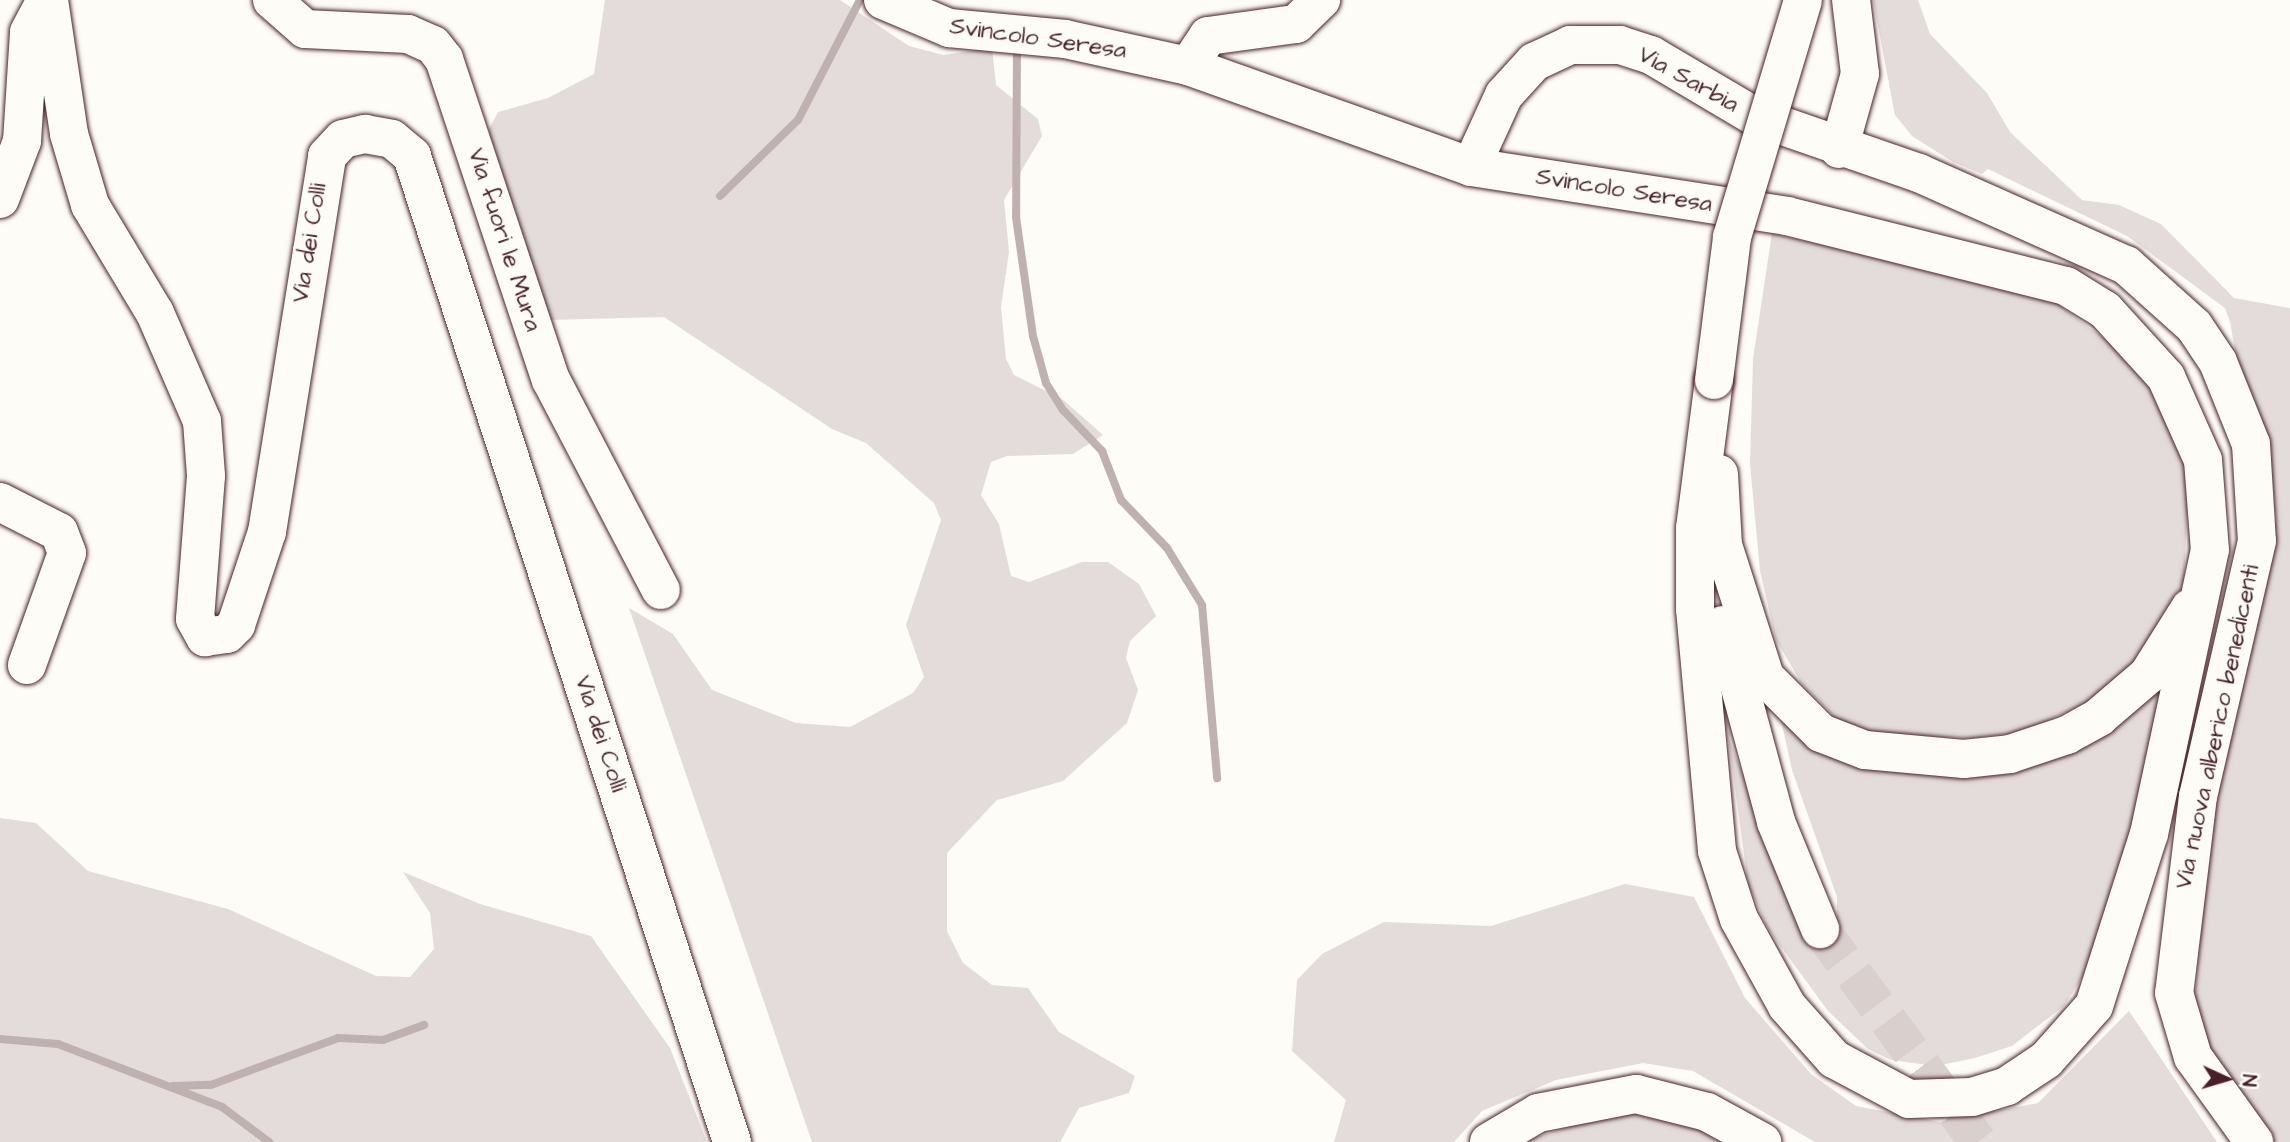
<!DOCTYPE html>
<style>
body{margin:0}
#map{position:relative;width:2290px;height:1142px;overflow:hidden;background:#fdfcf7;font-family:"Architects Daughter",sans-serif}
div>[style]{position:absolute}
.green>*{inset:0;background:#e3dcda}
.stream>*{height:8px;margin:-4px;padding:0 4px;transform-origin:4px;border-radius:4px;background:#c0b1b1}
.highway-tunnel>*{height:38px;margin-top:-19px;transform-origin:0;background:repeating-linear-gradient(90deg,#d9d0ce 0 38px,transparent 0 57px)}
.roads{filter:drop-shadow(0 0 2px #4a1f2b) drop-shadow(0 0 2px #4a1f2b)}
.minor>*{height:38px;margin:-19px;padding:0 19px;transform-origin:19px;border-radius:19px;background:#fdfcf7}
.major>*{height:38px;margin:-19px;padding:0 19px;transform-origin:19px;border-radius:19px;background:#fdfcf7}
.highway>*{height:38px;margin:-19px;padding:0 19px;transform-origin:19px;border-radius:19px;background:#fdfcf7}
.bridges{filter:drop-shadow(0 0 2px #4a1f2b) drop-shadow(0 0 2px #4a1f2b)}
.highway-bridge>*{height:38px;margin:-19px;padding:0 19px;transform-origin:19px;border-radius:19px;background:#fdfcf7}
span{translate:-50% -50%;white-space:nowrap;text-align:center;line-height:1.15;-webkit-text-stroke:5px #fdfcf7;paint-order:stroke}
.street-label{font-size:24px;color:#4a1f2b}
.north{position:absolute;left:2192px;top:1044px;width:70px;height:70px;-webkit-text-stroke:5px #fdfcf7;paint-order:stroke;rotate:94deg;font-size:19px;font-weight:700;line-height:28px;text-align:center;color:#4a1f2b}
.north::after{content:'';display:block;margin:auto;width:24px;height:32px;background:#4a1f2b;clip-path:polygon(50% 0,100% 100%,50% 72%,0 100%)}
</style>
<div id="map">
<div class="green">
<i style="clip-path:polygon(605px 0,840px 0,909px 46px,943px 55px,992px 48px,996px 85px,1038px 119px,1042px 136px,1004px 200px,1009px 252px,1001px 307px,1006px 359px,1014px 375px,1062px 399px,1103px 435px,1073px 454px,1007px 456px,991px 462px,981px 495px,999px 524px,1011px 576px,1029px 582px,1082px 562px,1108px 562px,1139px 584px,1156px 616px,1130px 641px,1126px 658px,1138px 690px,1127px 723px,1063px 781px,997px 800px,947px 853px,947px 931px,963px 963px,992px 985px,1028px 988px,1059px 1032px,1135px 1076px,1129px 1093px,1079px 1108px,1060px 1142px,812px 1142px,629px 608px,673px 634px,712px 690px,796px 723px,850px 727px,913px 693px,924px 677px,906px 625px,941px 520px,934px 503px,866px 443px,832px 429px,664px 317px,547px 320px,489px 147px,489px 129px,498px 112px,548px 98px,594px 74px)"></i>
<i style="clip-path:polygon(1873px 0,1918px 0,1930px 34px,1987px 93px,2010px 132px,2082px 200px,2119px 205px,2161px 224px,2234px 298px,2290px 308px,2290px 1142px,2274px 1142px,2215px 1065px,2194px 1010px,2212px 804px,2276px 520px,2269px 456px,2240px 378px,2230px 322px,2225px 308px,2127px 236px,1988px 169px,1982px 174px,1953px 162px,1912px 136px,1895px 115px)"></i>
<i style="clip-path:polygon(1772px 233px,2053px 301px,2125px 354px,2158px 398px,2189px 474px,2184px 579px,2176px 604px,2136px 662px,2096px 698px,2024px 732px,1973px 738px,1875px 735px,1839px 721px,1802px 684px,1776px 640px,1760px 571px,1750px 464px,1753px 359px)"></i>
<i style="clip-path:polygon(2173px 674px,2110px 911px,2088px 968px,2064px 1006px,2012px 1046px,1975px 1058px,1936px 1066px,1891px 1060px,1868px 1049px,1828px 1011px,1768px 929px,1748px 884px,1728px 736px,1798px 921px,1837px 932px,1837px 897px,1792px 770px,1777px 702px,1808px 734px,1995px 764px)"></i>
<i style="clip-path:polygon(0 818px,36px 823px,88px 871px,228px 909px,376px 976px,410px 977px,434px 949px,430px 913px,403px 872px,480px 904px,591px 936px,670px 1048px,707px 1142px,0 1142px)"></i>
<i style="clip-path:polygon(1625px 884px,1694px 897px,1745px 998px,1811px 1074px,1856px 1106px,1939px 1122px,2038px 1103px,2129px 1011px,2217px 1142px,1815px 1142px,1693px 1071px,1643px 1063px,1556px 1080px,1482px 1111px,1454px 1142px,1334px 1142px,1346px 1100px,1292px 1051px,1297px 980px,1322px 954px,1384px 922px,1491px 926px)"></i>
<i style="clip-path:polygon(1622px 1109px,1669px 1117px,1732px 1142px,1522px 1142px)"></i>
</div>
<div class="stream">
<i style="left:1017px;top:44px;width:173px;rotate:90.3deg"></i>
<i style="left:1016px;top:217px;width:120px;rotate:81.9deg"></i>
<i style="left:1033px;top:336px;width:49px;rotate:74.5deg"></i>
<i style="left:1046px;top:383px;width:32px;rotate:58deg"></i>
<i style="left:1063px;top:410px;width:57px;rotate:46.4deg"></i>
<i style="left:1102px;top:451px;width:53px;rotate:68.8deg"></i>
<i style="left:1121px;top:500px;width:66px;rotate:46.2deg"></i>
<i style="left:1167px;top:548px;width:67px;rotate:58.4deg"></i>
<i style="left:1202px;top:605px;width:174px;rotate:85deg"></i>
<i style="left:720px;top:196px;width:109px;rotate:-44.3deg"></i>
<i style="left:798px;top:120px;width:135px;rotate:-62.7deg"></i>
<i style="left:0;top:1039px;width:58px;rotate:4.9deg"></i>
<i style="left:58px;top:1044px;width:176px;rotate:21deg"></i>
<i style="left:222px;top:1107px;width:59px;rotate:36.7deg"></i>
<i style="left:173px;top:1086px;width:38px;rotate:-2deg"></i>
<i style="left:211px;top:1085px;width:135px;rotate:-20.3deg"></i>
<i style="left:338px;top:1038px;width:45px;rotate:2.5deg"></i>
<i style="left:383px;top:1040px;width:44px;rotate:-20.1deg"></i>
</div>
<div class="highway-tunnel">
<i style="left:1820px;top:929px;width:265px;rotate:53.4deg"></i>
</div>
<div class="roads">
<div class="minor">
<i style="left:49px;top:0;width:135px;rotate:81.5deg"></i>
<i style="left:69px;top:134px;width:74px;rotate:73.5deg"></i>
<i style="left:90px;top:205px;width:126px;rotate:59deg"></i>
<i style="left:155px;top:313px;width:118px;rotate:66.5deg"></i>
<i style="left:202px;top:421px;width:55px;rotate:85.8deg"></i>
<i style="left:206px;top:476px;width:143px;rotate:94.4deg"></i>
<i style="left:195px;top:619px;width:21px;rotate:61deg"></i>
<i style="left:205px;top:637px;width:22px;rotate:-8deg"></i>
<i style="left:227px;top:634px;width:13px;rotate:-45deg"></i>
<i style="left:236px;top:625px;width:98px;rotate:-71.6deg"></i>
<i style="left:267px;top:532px;width:381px;rotate:-80.9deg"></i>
<i style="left:327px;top:156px;width:23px;rotate:-47deg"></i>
<i style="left:343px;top:139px;width:23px;rotate:-13deg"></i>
<i style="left:365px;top:134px;width:27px;rotate:10deg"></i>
<i style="left:392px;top:139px;width:26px;rotate:40deg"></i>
<i style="left:412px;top:156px;width:1037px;rotate:72.02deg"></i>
<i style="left:272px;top:0;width:44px;rotate:41.3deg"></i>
<i style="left:305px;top:29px;width:103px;rotate:2.8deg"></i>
<i style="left:408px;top:34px;width:27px;rotate:24deg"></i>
<i style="left:433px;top:45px;width:18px;rotate:52deg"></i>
<i style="left:444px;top:59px;width:338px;rotate:71.6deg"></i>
<i style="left:551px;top:380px;width:237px;rotate:62.4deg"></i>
<i style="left:1188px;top:66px;width:36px;rotate:-56deg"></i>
<i style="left:1208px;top:36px;width:89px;rotate:-7.8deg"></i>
<i style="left:1296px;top:24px;width:35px;rotate:-44deg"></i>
<i style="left:1839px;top:149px;width:78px;rotate:-74.4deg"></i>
<i style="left:1860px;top:74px;width:75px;rotate:-96.9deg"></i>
<i style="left:1471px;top:167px;width:79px;rotate:-65.4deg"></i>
<i style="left:1504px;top:95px;width:45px;rotate:-47.7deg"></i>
<i style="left:1534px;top:62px;width:40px;rotate:-25deg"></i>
<i style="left:1570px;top:45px;width:50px"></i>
<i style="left:1620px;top:45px;width:33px;rotate:18deg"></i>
<i style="left:1651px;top:55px;width:120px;rotate:30.6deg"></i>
<i style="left:1754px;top:116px;width:175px;rotate:19.1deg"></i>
<i style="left:1919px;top:173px;width:227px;rotate:24deg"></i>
<i style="left:2126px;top:265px;width:91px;rotate:41.9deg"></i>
<i style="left:2194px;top:326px;width:43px;rotate:56.3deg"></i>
<i style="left:2218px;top:362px;width:88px;rotate:68.1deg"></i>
<i style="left:2251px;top:444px;width:97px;rotate:86.5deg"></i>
<i style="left:2257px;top:541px;width:262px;rotate:103deg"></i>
<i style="left:2198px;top:796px;width:198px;rotate:96.9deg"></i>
<i style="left:2174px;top:993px;width:67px;rotate:73.5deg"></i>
<i style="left:2193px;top:1057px;width:105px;rotate:54.3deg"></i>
<i style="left:0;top:199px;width:62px;rotate:-69.2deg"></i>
<i style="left:22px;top:141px;width:109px;rotate:-86.3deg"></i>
<i style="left:29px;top:32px;width:36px;rotate:-62deg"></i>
<i style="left:0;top:502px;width:66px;rotate:27deg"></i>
<i style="left:59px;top:532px;width:22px;rotate:69deg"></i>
<i style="left:67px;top:553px;width:119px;rotate:109.7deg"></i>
<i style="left:1489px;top:1142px;width:57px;rotate:-30.6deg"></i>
<i style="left:1538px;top:1113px;width:100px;rotate:-11deg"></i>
<i style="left:1636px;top:1094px;width:73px;rotate:14.2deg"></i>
<i style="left:1707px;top:1112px;width:63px;rotate:28.6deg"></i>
</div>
<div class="major">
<i style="left:883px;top:0;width:72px;rotate:23deg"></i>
<i style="left:949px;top:28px;width:117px;rotate:5.4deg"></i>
<i style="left:1065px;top:39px;width:126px;rotate:12.4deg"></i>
<i style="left:1188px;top:66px;width:300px;rotate:19.6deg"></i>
<i style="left:1471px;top:167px;width:320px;rotate:8.8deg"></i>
<i style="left:1787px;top:216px;width:288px;rotate:14.1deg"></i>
<i style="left:2066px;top:286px;width:46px;rotate:31.6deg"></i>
<i style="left:2105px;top:310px;width:91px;rotate:47.7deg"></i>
<i style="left:2166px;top:377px;width:91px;rotate:66deg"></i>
<i style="left:2203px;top:460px;width:90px;rotate:85.6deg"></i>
</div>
<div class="highway">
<i style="left:1714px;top:380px;width:149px;rotate:97.3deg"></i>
<i style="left:1695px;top:528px;width:81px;rotate:90deg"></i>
<i style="left:1695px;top:609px;width:243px;rotate:84.8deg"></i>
<i style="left:1717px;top:851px;width:71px;rotate:72.1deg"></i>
<i style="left:1739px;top:919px;width:99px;rotate:61.1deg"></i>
<i style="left:1787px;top:1006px;width:71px;rotate:48.4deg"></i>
<i style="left:1834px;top:1059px;width:85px;rotate:28.1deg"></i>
<i style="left:1909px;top:1099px;width:63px;rotate:-1.8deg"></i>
<i style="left:1972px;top:1097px;width:37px;rotate:-17deg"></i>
<i style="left:2007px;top:1086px;width:47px;rotate:-33.7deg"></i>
<i style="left:2046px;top:1060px;width:72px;rotate:-48.4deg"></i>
<i style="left:2094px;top:1006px;width:181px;rotate:-72.3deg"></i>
<i style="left:2149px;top:834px;width:290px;rotate:-77.9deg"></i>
<i style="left:1719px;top:474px;width:71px;rotate:86.8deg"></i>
<i style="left:1723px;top:545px;width:139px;rotate:72.3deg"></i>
<i style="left:1765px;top:677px;width:79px;rotate:45deg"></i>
<i style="left:1821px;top:733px;width:47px;rotate:21.1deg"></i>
<i style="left:1865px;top:750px;width:99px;rotate:5.2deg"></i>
<i style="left:1964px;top:759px;width:46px;rotate:-6.2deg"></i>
<i style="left:2010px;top:754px;width:60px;rotate:-18.4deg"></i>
<i style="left:2067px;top:735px;width:37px;rotate:-29deg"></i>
<i style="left:2099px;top:717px;width:65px;rotate:-40.6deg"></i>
<i style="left:2148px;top:675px;width:79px;rotate:-57.9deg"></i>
<i style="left:1723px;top:625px;width:204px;rotate:74.9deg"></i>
<i style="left:1776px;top:822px;width:116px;rotate:67.6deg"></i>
</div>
</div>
<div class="bridges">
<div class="highway-bridge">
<i style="left:1714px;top:380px;width:144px;rotate:-82.8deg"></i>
<i style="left:1732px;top:237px;width:247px;rotate:-73.3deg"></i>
</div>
</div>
<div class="street-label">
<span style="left:1038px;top:39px;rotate:8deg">Svincolo Seresa</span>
<span style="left:1688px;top:80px;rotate:29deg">Via Sarbia</span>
<span style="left:1624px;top:191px;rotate:9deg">Svincolo Seresa</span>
<span style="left:504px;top:240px;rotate:72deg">Via fuori le Mura</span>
<span style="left:310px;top:243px;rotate:-81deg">Via dei Colli</span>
<span style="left:2218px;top:727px;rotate:-78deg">Via nuova alberico benedicenti</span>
<span style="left:600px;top:734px;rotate:72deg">Via dei Colli</span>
</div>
<div class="north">N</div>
</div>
